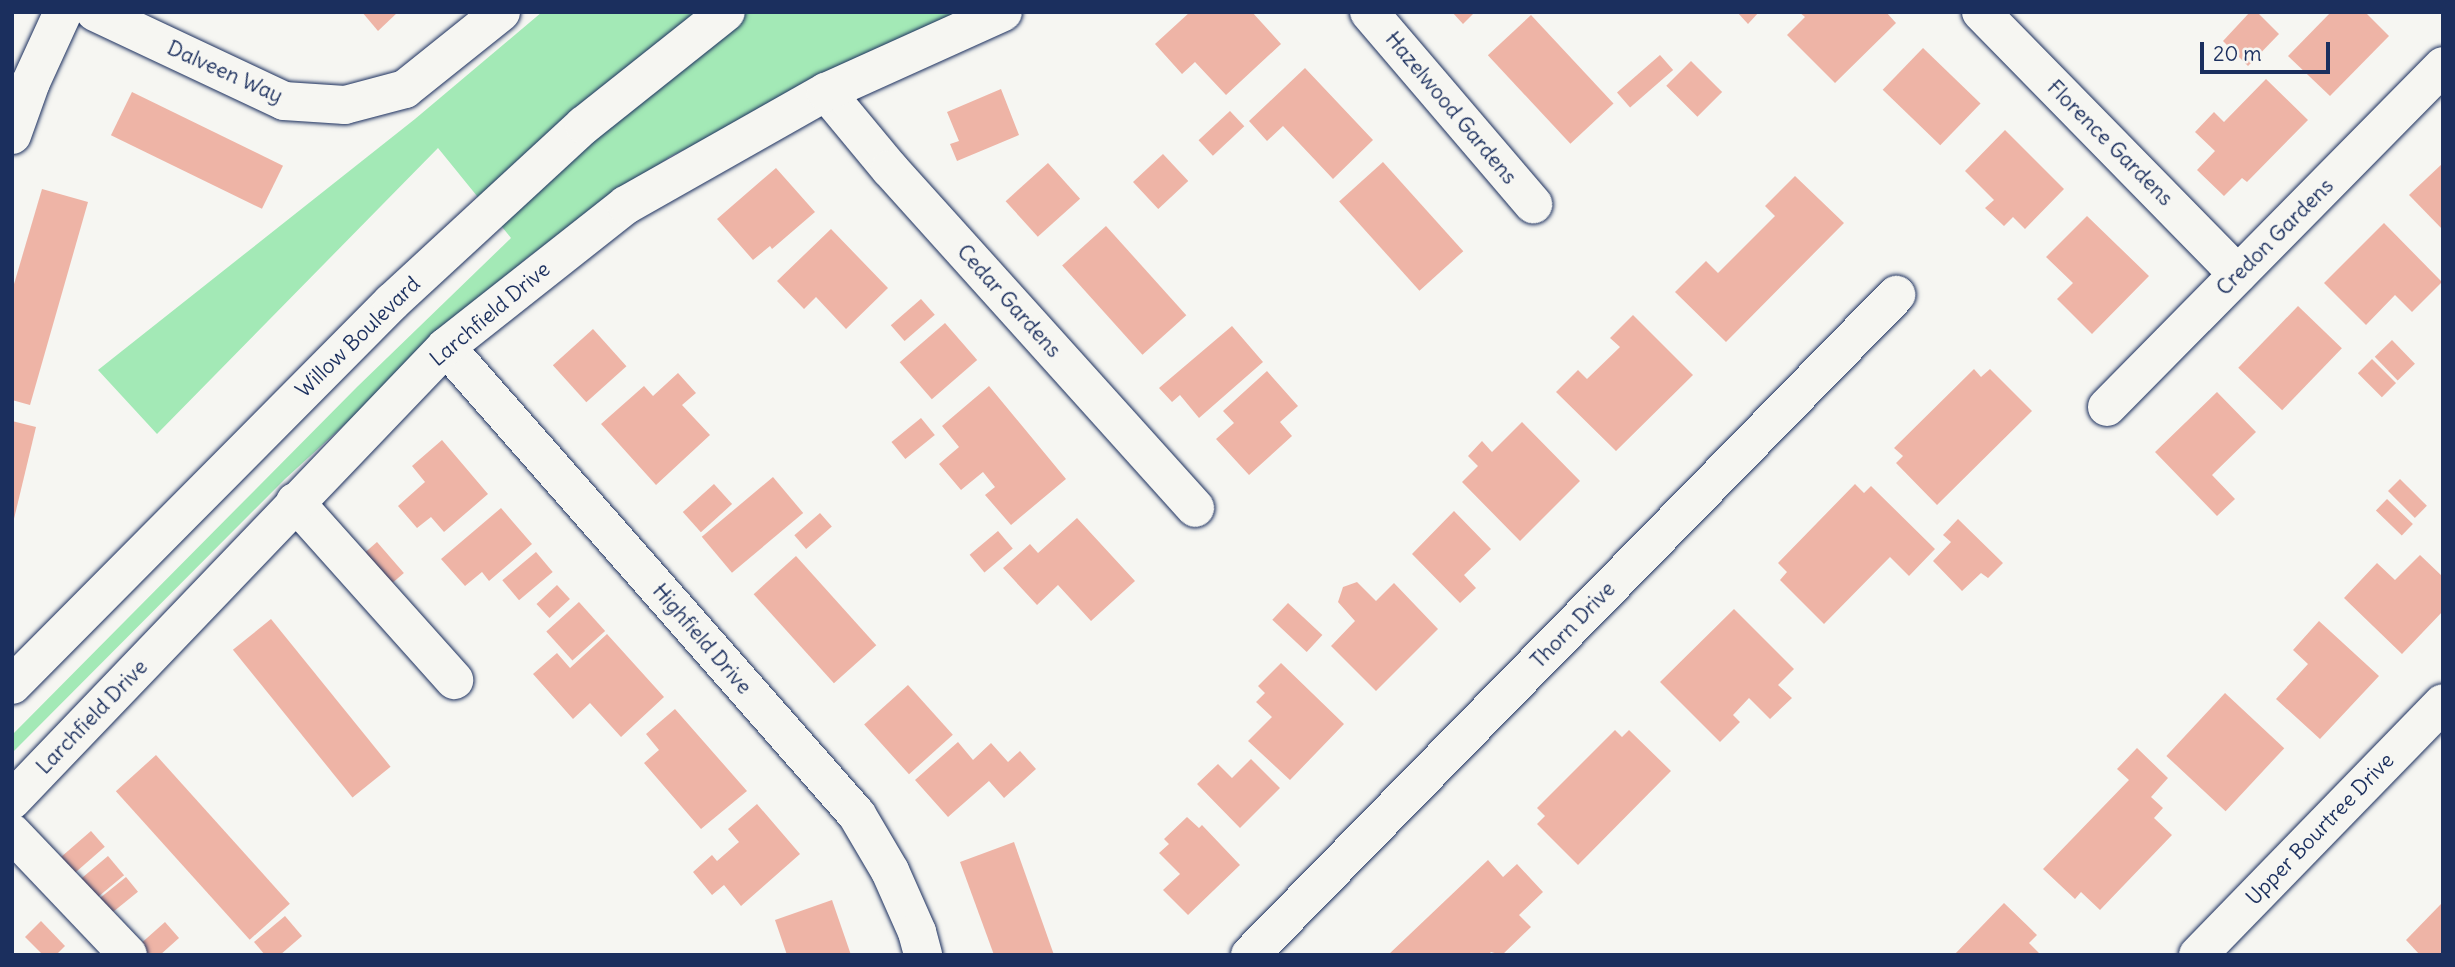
<!DOCTYPE html>
<style>
body{margin:0}
#map{position:relative;width:2455px;height:967px;overflow:hidden;background:#f6f6f2;font-family:Delius,sans-serif}
div>[style]{position:absolute}
.green>*{inset:0;background:#a3e9b6}
.building>*{inset:0;background:#eeb4a6;transform-origin:0 0}
.roads{filter:drop-shadow(0 0 2px #1b2f5e) drop-shadow(0 0 2px #1b2f5e)}
.minor>*{height:38px;margin:-19px;padding:0 19px;transform-origin:19px;border-radius:19px;background:#f6f6f2}
.major>*{height:38px;margin:-19px;padding:0 19px;transform-origin:19px;border-radius:19px;background:#f6f6f2}
span{translate:-50% -50%;white-space:nowrap;text-align:center;line-height:1.15;-webkit-text-stroke:5px #f6f6f2;paint-order:stroke}
.street-label{font-size:21px;color:#1b2f5e}
.frame{position:absolute;inset:0;border:14px solid #1b2f5e;pointer-events:none}
.scale{position:absolute;left:2200px;top:42px;width:130px;height:32px;box-sizing:border-box;border:4px solid #1b2f5e;border-top:0;padding-left:9px;font-size:21px;line-height:24px;white-space:nowrap;color:#1b2f5e;-webkit-text-stroke:5px #f6f6f2;paint-order:stroke}
</style>
<div id="map">
<div class="green">
<i style="clip-path:polygon(542px 12px,978px 12px,671px 156px,527px 258px,285px 479px,12px 753px,12px 735px,357px 387px,511px 238px,438px 148px,157px 434px,98px 370px,415px 119px)"></i>
</div>
<div class="building">
<i style="clip-path:polygon(362px 12px,398px 12px,378px 31px)"></i>
<i style="clip-path:polygon(1190px 12px,1252px 12px,1281px 44px,1226px 95px,1195px 62px,1182px 74px,1155px 44px)"></i>
<i style="clip-path:polygon(1452px 12px,1475px 12px,1463px 24px)"></i>
<i style="clip-path:polygon(1737px 12px,1759px 12px,1748px 24px)"></i>
<i style="clip-path:polygon(1799px 12px,1886px 12px,1896px 23px,1835px 83px,1787px 35px,1805px 17px)"></i>
<i style="clip-path:polygon(2250px 12px,2257px 12px,2279px 34px,2248px 66px,2223px 41px)"></i>
<i style="clip-path:polygon(2331px 12px,2365px 12px,2389px 36px,2330px 96px,2288px 56px)"></i>
<i style="left:1531px;top:15px;width:121px;height:59px;rotate:47deg"></i>
<i style="left:1923px;top:48px;width:80px;height:58px;rotate:44deg"></i>
<i style="left:1660px;top:55px;width:20px;height:57px;rotate:49deg"></i>
<i style="left:1691px;top:61px;width:44px;height:35px;rotate:45deg"></i>
<i style="clip-path:polygon(1305px 68px,1373px 140px,1333px 179px,1283px 126px,1267px 141px,1249px 121px)"></i>
<i style="clip-path:polygon(2266px 79px,2308px 120px,2247px 182px,2242px 178px,2224px 196px,2197px 170px,2215px 151px,2195px 132px,2214px 112px,2224px 122px)"></i>
<i style="clip-path:polygon(1001px 89px,1019px 135px,957px 161px,950px 144px,959px 141px,947px 112px)"></i>
<i style="left:132px;top:92px;width:168px;height:48px;rotate:26deg"></i>
<i style="left:1230px;top:111px;width:21px;height:43px;rotate:47deg"></i>
<i style="clip-path:polygon(2005px 130px,2064px 189px,2025px 229px,2013px 217px,2004px 226px,1985px 208px,1994px 200px,1965px 171px)"></i>
<i style="left:1163px;top:154px;width:37px;height:41px;rotate:47deg"></i>
<i style="left:1383px;top:162px;width:120px;height:59px;rotate:48deg"></i>
<i style="left:1048px;top:163px;width:48px;height:57px;rotate:48deg"></i>
<i style="clip-path:polygon(2443px 163px,2443px 230px,2409px 195px)"></i>
<i style="clip-path:polygon(776px 168px,815px 212px,772px 249px,770px 246px,753px 260px,717px 219px)"></i>
<i style="clip-path:polygon(1795px 176px,1844px 223px,1726px 342px,1675px 292px,1706px 261px,1718px 273px,1775px 216px,1765px 206px)"></i>
<i style="clip-path:polygon(42px 189px,88px 202px,30px 405px,12px 400px,12px 291px)"></i>
<i style="clip-path:polygon(2087px 216px,2149px 276px,2092px 334px,2057px 299px,2073px 283px,2046px 257px)"></i>
<i style="clip-path:polygon(2384px 223px,2442px 282px,2412px 312px,2395px 295px,2366px 325px,2324px 283px)"></i>
<i style="left:1106px;top:226px;width:120px;height:59px;rotate:48deg"></i>
<i style="clip-path:polygon(831px 229px,888px 288px,846px 329px,816px 297px,804px 309px,777px 281px)"></i>
<i style="left:921px;top:299px;width:21px;height:40px;rotate:49deg"></i>
<i style="left:2298px;top:306px;width:61px;height:86px;rotate:44deg"></i>
<i style="clip-path:polygon(1633px 315px,1693px 375px,1616px 451px,1556px 392px,1578px 370px,1587px 379px,1620px 347px,1610px 338px)"></i>
<i style="left:945px;top:323px;width:49px;height:60px;rotate:49deg"></i>
<i style="clip-path:polygon(1232px 326px,1263px 362px,1199px 418px,1180px 395px,1172px 402px,1159px 388px)"></i>
<i style="left:593px;top:329px;width:50px;height:54px;rotate:48deg"></i>
<i style="left:2392px;top:340px;width:33px;height:24px;rotate:46deg"></i>
<i style="left:2372px;top:359px;width:34px;height:20px;rotate:45deg"></i>
<i style="clip-path:polygon(1974px 369px,1981px 377px,1990px 369px,2032px 411px,1937px 505px,1896px 463px,1903px 456px,1894px 448px)"></i>
<i style="clip-path:polygon(1267px 371px,1298px 406px,1280px 422px,1292px 436px,1249px 475px,1216px 439px,1234px 423px,1223px 411px)"></i>
<i style="clip-path:polygon(678px 373px,696px 393px,682px 405px,710px 435px,656px 485px,601px 424px,644px 386px,653px 396px)"></i>
<i style="clip-path:polygon(989px 386px,1066px 479px,1011px 525px,985px 495px,995px 487px,983px 472px,961px 490px,939px 464px,959px 447px,942px 426px)"></i>
<i style="clip-path:polygon(2217px 392px,2256px 432px,2212px 475px,2235px 499px,2217px 516px,2155px 452px)"></i>
<i style="left:921px;top:418px;width:22px;height:38px;rotate:51deg"></i>
<i style="clip-path:polygon(12px 421px,36px 427px,13px 523px,12px 523px)"></i>
<i style="clip-path:polygon(1522px 422px,1580px 481px,1520px 541px,1462px 482px,1478px 466px,1468px 456px,1482px 441px,1492px 452px)"></i>
<i style="clip-path:polygon(442px 440px,488px 494px,444px 532px,431px 517px,417px 528px,398px 506px,425px 482px,412px 466px)"></i>
<i style="left:773px;top:477px;width:47px;height:93px;rotate:50deg"></i>
<i style="left:2400px;top:479px;width:38px;height:17px;rotate:45deg"></i>
<i style="left:714px;top:484px;width:27px;height:42px;rotate:48deg"></i>
<i style="clip-path:polygon(1855px 484px,1864px 493px,1871px 486px,1935px 549px,1909px 576px,1890px 557px,1824px 624px,1780px 580px,1787px 572px,1778px 563px)"></i>
<i style="left:2387px;top:499px;width:36px;height:16px;rotate:44deg"></i>
<i style="clip-path:polygon(501px 508px,532px 544px,489px 581px,482px 572px,465px 586px,441px 559px)"></i>
<i style="clip-path:polygon(1454px 511px,1491px 549px,1464px 575px,1476px 588px,1460px 603px,1412px 554px)"></i>
<i style="left:820px;top:513px;width:18px;height:34px;rotate:49deg"></i>
<i style="clip-path:polygon(1077px 518px,1135px 581px,1091px 621px,1058px 585px,1037px 605px,1003px 568px,1030px 544px,1038px 553px)"></i>
<i style="clip-path:polygon(1958px 519px,2003px 563px,1988px 578px,1981px 573px,1962px 591px,1933px 561px,1951px 542px,1943px 535px)"></i>
<i style="left:998px;top:531px;width:23px;height:37px;rotate:50deg"></i>
<i style="left:377px;top:542px;width:41px;height:25px;rotate:49deg"></i>
<i style="left:536px;top:552px;width:26px;height:44px;rotate:50deg"></i>
<i style="clip-path:polygon(2420px 555px,2443px 577px,2443px 611px,2402px 654px,2344px 598px,2377px 563px,2395px 580px)"></i>
<i style="left:796px;top:556px;width:120px;height:57px;rotate:48deg"></i>
<i style="clip-path:polygon(1357px 582px,1376px 601px,1394px 583px,1438px 629px,1376px 691px,1331px 646px,1355px 621px,1338px 602px,1343px 587px)"></i>
<i style="left:557px;top:585px;width:19px;height:28px;rotate:47deg"></i>
<i style="left:579px;top:602px;width:39px;height:44px;rotate:48deg"></i>
<i style="left:1288px;top:603px;width:47px;height:23px;rotate:43deg"></i>
<i style="clip-path:polygon(1734px 609px,1794px 669px,1778px 685px,1792px 698px,1770px 719px,1749px 698px,1733px 715px,1740px 722px,1720px 742px,1660px 682px)"></i>
<i style="left:271px;top:619px;width:190px;height:49px;rotate:51deg"></i>
<i style="clip-path:polygon(2319px 621px,2379px 676px,2320px 739px,2276px 699px,2308px 664px,2293px 650px)"></i>
<i style="clip-path:polygon(607px 634px,664px 697px,621px 737px,590px 703px,573px 719px,533px 674px,557px 653px,570px 668px)"></i>
<i style="clip-path:polygon(1281px 663px,1344px 724px,1290px 780px,1248px 741px,1272px 717px,1256px 702px,1265px 693px,1258px 686px)"></i>
<i style="left:908px;top:685px;width:67px;height:59px;rotate:48deg"></i>
<i style="left:2225px;top:693px;width:81px;height:86px;rotate:43deg"></i>
<i style="clip-path:polygon(675px 709px,747px 791px,701px 829px,644px 763px,659px 750px,646px 734px)"></i>
<i style="clip-path:polygon(1615px 730px,1622px 737px,1629px 730px,1671px 771px,1578px 865px,1537px 824px,1545px 816px,1537px 808px)"></i>
<i style="clip-path:polygon(958px 742px,973px 760px,991px 743px,1008px 762px,1020px 751px,1036px 769px,1004px 798px,989px 781px,948px 817px,915px 780px)"></i>
<i style="clip-path:polygon(2137px 748px,2168px 778px,2151px 797px,2163px 808px,2154px 818px,2172px 835px,2100px 910px,2081px 892px,2075px 899px,2043px 869px,2129px 780px,2117px 769px)"></i>
<i style="left:156px;top:755px;width:200px;height:54px;rotate:48deg"></i>
<i style="clip-path:polygon(1251px 759px,1280px 788px,1240px 828px,1197px 784px,1218px 764px,1232px 778px)"></i>
<i style="clip-path:polygon(757px 804px,800px 854px,741px 906px,724px 885px,712px 895px,693px 872px,712px 855px,717px 861px,739px 842px,728px 829px)"></i>
<i style="clip-path:polygon(1187px 817px,1199px 828px,1202px 825px,1240px 865px,1188px 915px,1163px 890px,1180px 874px,1159px 853px,1169px 844px,1164px 839px)"></i>
<i style="left:91px;top:831px;width:21px;height:42px;rotate:49deg"></i>
<i style="clip-path:polygon(1014px 842px,1054px 955px,994px 955px,960px 862px)"></i>
<i style="left:108px;top:856px;width:25px;height:38px;rotate:50deg"></i>
<i style="clip-path:polygon(1488px 860px,1503px 877px,1517px 864px,1543px 892px,1519px 915px,1531px 927px,1502px 955px,1491px 952px,1488px 955px,1388px 955px)"></i>
<i style="left:126px;top:877px;width:19px;height:37px;rotate:51deg"></i>
<i style="clip-path:polygon(832px 900px,851px 955px,787px 955px,775px 920px)"></i>
<i style="clip-path:polygon(2004px 903px,2037px 935px,2029px 943px,2041px 955px,1954px 955px)"></i>
<i style="clip-path:polygon(2441px 904px,2443px 955px,2420px 955px,2406px 940px)"></i>
<i style="clip-path:polygon(285px 916px,302px 936px,280px 955px,265px 955px,254px 942px)"></i>
<i style="clip-path:polygon(41px 921px,65px 946px,56px 955px,43px 955px,25px 937px)"></i>
<i style="clip-path:polygon(165px 922px,179px 938px,160px 955px,146px 955px,138px 946px)"></i>
</div>
<div class="roads">
<div class="minor">
<i style="left:95px;top:12px;width:209px;rotate:25.2deg"></i>
<i style="left:284px;top:101px;width:61px;rotate:3.8deg"></i>
<i style="left:345px;top:105px;width:62px;rotate:-14.9deg"></i>
<i style="left:405px;top:89px;width:123px;rotate:-38.7deg"></i>
<i style="left:1369px;top:12px;width:253px;rotate:49.5deg"></i>
<i style="left:1981px;top:12px;width:367px;rotate:45.6deg"></i>
<i style="left:826px;top:92px;width:100px;rotate:50.3deg"></i>
<i style="left:890px;top:169px;width:456px;rotate:48deg"></i>
<i style="left:12px;top:135px;width:56px;rotate:-70.3deg"></i>
<i style="left:31px;top:82px;width:77px;rotate:-65.4deg"></i>
<i style="left:446px;top:347px;width:623px;rotate:48.71deg"></i>
<i style="left:857px;top:815px;width:65px;rotate:59.5deg"></i>
<i style="left:890px;top:871px;width:67px;rotate:66.1deg"></i>
<i style="left:917px;top:932px;width:24px;rotate:75deg"></i>
<i style="left:2107px;top:407px;width:479px;rotate:-45.4deg"></i>
<i style="left:295px;top:502px;width:239px;rotate:48.2deg"></i>
<i style="left:12px;top:800px;width:627px;rotate:-46.23deg"></i>
<i style="left:446px;top:347px;width:229px;rotate:-38.3deg"></i>
<i style="left:626px;top:205px;width:230px;rotate:-29.5deg"></i>
<i style="left:826px;top:92px;width:194px;rotate:-24.3deg"></i>
<i style="left:12px;top:833px;width:168px;rotate:46.4deg"></i>
<i style="left:1250px;top:955px;width:924px;rotate:-45.61deg"></i>
<i style="left:2198px;top:955px;width:351px;rotate:-45.8deg"></i>
</div>
<div class="major">
<i style="left:12px;top:685px;width:540px;rotate:-45.23deg"></i>
<i style="left:392px;top:302px;width:261px;rotate:-42.7deg"></i>
<i style="left:584px;top:125px;width:181px;rotate:-38.5deg"></i>
</div>
</div>
<div class="street-label">
<span style="left:225px;top:72px;rotate:24deg">Dalveen Way</span>
<span style="left:1451px;top:108px;rotate:50deg">Hazelwood Gardens</span>
<span style="left:2110px;top:143px;rotate:45deg">Florence Gardens</span>
<span style="left:2275px;top:237px;rotate:-45deg">Credon Gardens</span>
<span style="left:1009px;top:301px;rotate:48deg">Cedar Gardens</span>
<span style="left:490px;top:314px;rotate:-40deg">Larchfield Drive</span>
<span style="left:358px;top:337px;rotate:-44deg">Willow Boulevard</span>
<span style="left:1573px;top:625px;rotate:-46deg">Thorn Drive</span>
<span style="left:702px;top:639px;rotate:49deg">Highfield Drive</span>
<span style="left:92px;top:717px;rotate:-46deg">Larchfield Drive</span>
<span style="left:2320px;top:829px;rotate:-46deg">Upper Bourtree Drive</span>
</div>
<div class="frame"></div>
<div class="scale">20 m</div>
</div>
